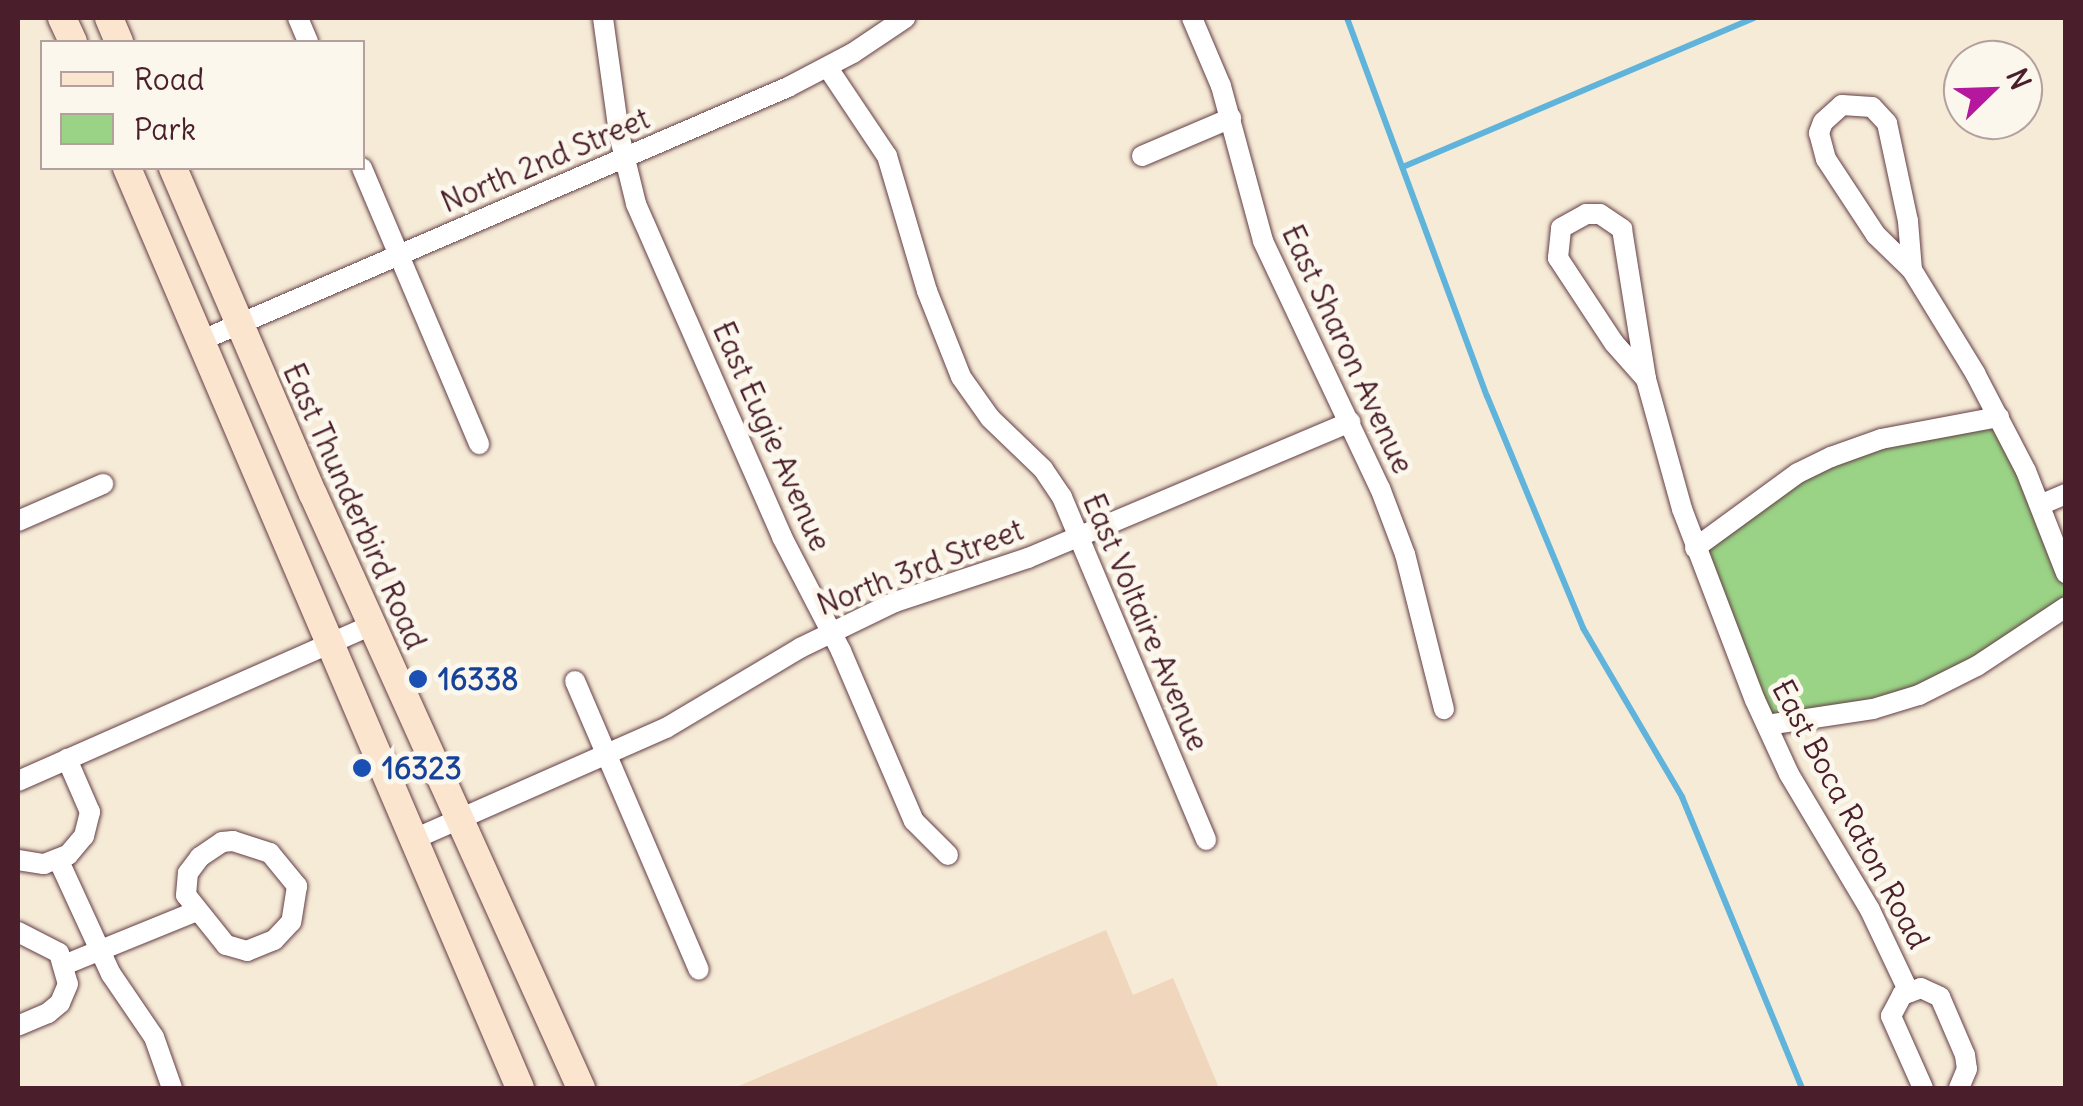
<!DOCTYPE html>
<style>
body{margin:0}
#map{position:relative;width:2083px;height:1106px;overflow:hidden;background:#f6ebd7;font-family:Delius,sans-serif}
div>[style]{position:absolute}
.built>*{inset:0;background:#f0d6bc}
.green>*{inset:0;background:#9ad386}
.stream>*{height:6px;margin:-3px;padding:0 3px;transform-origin:3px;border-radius:3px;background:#60b4dc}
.roads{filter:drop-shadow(0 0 2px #643e45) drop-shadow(0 0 2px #643e45)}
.minor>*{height:20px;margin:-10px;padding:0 10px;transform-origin:10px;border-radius:10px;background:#fff}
.secondary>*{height:28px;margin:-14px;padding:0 14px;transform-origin:14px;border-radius:14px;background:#fbe5cf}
.dots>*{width:28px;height:28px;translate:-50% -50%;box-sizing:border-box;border:5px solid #fbf7ec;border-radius:50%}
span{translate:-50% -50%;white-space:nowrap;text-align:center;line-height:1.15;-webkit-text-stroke:10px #fbf7ec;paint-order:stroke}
.street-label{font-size:30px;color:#4a1f2b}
.transit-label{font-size:30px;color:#164399;font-weight:700}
.left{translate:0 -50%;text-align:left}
.frame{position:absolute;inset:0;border:20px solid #4a1f2b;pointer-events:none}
.legend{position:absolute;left:40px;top:40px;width:325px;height:130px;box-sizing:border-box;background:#fbf7ec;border:2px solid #b4a19f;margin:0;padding:12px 18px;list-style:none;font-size:30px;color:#4a1f2b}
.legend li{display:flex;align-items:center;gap:20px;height:50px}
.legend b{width:50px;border:2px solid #b4a19f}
.north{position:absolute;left:1943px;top:40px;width:100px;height:100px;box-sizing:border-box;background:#fbf7ec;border:2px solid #b4a19f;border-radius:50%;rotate:67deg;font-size:28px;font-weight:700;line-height:40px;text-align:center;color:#4a1f2b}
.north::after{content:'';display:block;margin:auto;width:35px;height:45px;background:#b5179e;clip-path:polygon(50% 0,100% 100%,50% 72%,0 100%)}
</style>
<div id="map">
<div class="built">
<i style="clip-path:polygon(1106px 930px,1133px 995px,1173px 978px,1219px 1088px,734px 1088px)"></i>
</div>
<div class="green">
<i style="clip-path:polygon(1999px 417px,2065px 573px,2065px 607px,1940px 686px,1767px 725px,1695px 548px,1831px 457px)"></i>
</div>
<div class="stream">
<i style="left:1347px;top:18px;width:403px;rotate:69.7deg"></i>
<i style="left:1487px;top:396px;width:251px;rotate:67.5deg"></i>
<i style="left:1583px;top:628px;width:196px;rotate:59.6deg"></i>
<i style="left:1682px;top:797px;width:315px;rotate:67.6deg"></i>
<i style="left:1405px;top:166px;width:379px;rotate:-23deg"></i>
</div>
<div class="roads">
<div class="minor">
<i style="left:298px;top:18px;width:26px;rotate:67deg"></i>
<i style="left:603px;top:18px;width:117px;rotate:82.1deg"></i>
<i style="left:619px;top:134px;width:72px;rotate:76.3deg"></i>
<i style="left:636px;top:204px;width:364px;rotate:66.3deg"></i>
<i style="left:782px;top:537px;width:128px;rotate:62.6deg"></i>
<i style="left:841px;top:651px;width:185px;rotate:66.8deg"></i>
<i style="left:914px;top:821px;width:48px;rotate:45deg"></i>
<i style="left:1192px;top:18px;width:74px;rotate:66.9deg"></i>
<i style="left:1221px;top:86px;width:161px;rotate:74.8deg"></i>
<i style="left:1263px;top:241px;width:273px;rotate:64.7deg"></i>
<i style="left:1380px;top:488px;width:71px;rotate:69.3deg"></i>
<i style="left:1405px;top:554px;width:160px;rotate:75.9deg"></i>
<i style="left:828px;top:68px;width:106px;rotate:56.2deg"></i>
<i style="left:887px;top:156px;width:141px;rotate:73.5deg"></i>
<i style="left:927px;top:291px;width:92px;rotate:68.4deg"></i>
<i style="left:961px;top:377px;width:50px;rotate:54.7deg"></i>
<i style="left:990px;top:418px;width:74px;rotate:43.9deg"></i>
<i style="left:1043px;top:469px;width:34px;rotate:56deg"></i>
<i style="left:1062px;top:497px;width:372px;rotate:67.2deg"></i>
<i style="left:1142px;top:156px;width:97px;rotate:-23.1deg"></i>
<i style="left:362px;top:168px;width:300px;rotate:67deg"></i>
<i style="left:1912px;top:270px;width:49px;rotate:-94.7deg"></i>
<i style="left:1908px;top:221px;width:100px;rotate:-102.1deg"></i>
<i style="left:1887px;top:123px;width:22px;rotate:-133deg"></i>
<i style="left:1872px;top:107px;width:30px;rotate:-176deg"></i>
<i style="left:1842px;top:105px;width:25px;rotate:138deg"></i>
<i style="left:1823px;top:122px;width:12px;rotate:110deg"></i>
<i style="left:1819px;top:133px;width:27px;rotate:75deg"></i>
<i style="left:1826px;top:159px;width:91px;rotate:56.7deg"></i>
<i style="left:1876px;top:235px;width:50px;rotate:44.2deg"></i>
<i style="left:1912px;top:270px;width:121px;rotate:58.5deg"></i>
<i style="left:1975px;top:373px;width:110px;rotate:62.5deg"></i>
<i style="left:2026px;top:471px;width:110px;rotate:68.6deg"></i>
<i style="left:200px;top:341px;width:641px;rotate:-23.36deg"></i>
<i style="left:788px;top:87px;width:73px;rotate:-27.6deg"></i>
<i style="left:853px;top:53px;width:63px;rotate:-33.9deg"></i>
<i style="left:1646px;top:379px;width:48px;rotate:-131.6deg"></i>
<i style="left:1614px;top:343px;width:102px;rotate:-123.4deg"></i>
<i style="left:1558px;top:258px;width:30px;rotate:-84deg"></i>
<i style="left:1561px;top:228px;width:29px;rotate:-29deg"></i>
<i style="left:1586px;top:214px;width:14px"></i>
<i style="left:1600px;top:214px;width:27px;rotate:34deg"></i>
<i style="left:1622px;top:229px;width:152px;rotate:80.9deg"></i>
<i style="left:1646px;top:379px;width:135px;rotate:74.5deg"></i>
<i style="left:1682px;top:509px;width:204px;rotate:69.1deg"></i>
<i style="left:1755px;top:700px;width:81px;rotate:65.3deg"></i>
<i style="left:1789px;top:774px;width:158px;rotate:59.2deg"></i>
<i style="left:1870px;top:910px;width:91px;rotate:64.6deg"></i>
<i style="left:2040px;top:505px;width:28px;rotate:-23deg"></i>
<i style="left:18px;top:521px;width:93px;rotate:-23.5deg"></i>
<i style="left:1695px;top:548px;width:127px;rotate:-36.1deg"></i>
<i style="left:1798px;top:473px;width:37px;rotate:-26deg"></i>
<i style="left:1831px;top:457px;width:53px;rotate:-19.8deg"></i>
<i style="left:1881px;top:439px;width:120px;rotate:-10.6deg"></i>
<i style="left:575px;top:681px;width:314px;rotate:66.8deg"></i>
<i style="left:1767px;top:725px;width:107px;rotate:-8.6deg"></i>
<i style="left:1873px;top:709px;width:48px;rotate:-16.9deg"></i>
<i style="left:1919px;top:695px;width:65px;rotate:-26.6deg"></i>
<i style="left:1977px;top:666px;width:107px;rotate:-33.5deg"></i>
<i style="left:18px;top:781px;width:387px;rotate:-23.8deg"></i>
<i style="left:414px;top:839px;width:275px;rotate:-23.8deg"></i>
<i style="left:666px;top:728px;width:156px;rotate:-30.8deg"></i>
<i style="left:800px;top:648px;width:106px;rotate:-25.8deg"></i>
<i style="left:895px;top:602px;width:140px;rotate:-18.3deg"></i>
<i style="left:1028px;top:558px;width:350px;rotate:-22.9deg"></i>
<i style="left:233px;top:841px;width:39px;rotate:18deg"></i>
<i style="left:270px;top:853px;width:43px;rotate:50.7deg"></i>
<i style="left:297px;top:886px;width:36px;rotate:99deg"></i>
<i style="left:291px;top:922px;width:25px;rotate:133deg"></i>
<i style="left:274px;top:940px;width:29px;rotate:158deg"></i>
<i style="left:247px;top:951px;width:22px;rotate:-164deg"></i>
<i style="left:226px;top:945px;width:64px;rotate:-128.7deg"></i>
<i style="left:186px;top:895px;width:22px;rotate:-85deg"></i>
<i style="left:188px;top:873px;width:20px;rotate:-53deg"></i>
<i style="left:200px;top:857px;width:27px;rotate:-34deg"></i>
<i style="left:222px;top:842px;width:11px;rotate:-5deg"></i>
<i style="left:58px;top:859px;width:127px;rotate:65.3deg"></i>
<i style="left:111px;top:974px;width:76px;rotate:55.7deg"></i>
<i style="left:154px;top:1037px;width:54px;rotate:70.6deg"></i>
<i style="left:18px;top:860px;width:26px;rotate:9deg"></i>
<i style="left:44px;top:864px;width:26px;rotate:-21deg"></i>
<i style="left:68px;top:855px;width:25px;rotate:-50deg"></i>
<i style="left:84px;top:836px;width:25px;rotate:-76deg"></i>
<i style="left:90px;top:812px;width:58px;rotate:-113.5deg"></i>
<i style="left:18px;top:932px;width:46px;rotate:27.1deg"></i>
<i style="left:59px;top:953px;width:32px;rotate:74deg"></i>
<i style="left:68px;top:984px;width:21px;rotate:113deg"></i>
<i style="left:60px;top:1003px;width:16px;rotate:140deg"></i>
<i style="left:48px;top:1013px;width:33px;rotate:157deg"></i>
<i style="left:64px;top:965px;width:144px;rotate:-22.1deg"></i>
<i style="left:1923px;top:1088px;width:79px;rotate:-114deg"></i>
<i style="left:1891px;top:1016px;width:24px;rotate:-62deg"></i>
<i style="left:1902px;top:995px;width:20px;rotate:-20deg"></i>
<i style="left:1921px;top:988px;width:21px;rotate:25deg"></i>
<i style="left:1940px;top:997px;width:63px;rotate:66.7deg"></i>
<i style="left:1965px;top:1055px;width:14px;rotate:82deg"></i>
<i style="left:1967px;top:1069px;width:21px;rotate:113deg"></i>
</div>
<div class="secondary">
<i style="left:62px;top:18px;width:26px;rotate:65deg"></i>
<i style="left:109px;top:18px;width:26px;rotate:67deg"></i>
<i style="left:127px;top:168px;width:1000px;rotate:66.87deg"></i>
<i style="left:173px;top:168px;width:355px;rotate:66.8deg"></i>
<i style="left:313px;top:494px;width:652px;rotate:65.72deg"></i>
</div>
</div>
<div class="dots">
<i style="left:418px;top:679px;background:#1a4fb4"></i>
<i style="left:362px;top:768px;background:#1a4fb4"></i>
</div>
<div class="street-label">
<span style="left:545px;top:160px;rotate:-23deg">North 2nd Street</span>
<span style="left:1348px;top:349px;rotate:65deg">East Sharon Avenue</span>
<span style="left:772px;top:436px;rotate:66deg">East Eugie Avenue</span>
<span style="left:355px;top:506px;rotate:66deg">East Thunderbird Road</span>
<span style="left:920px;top:567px;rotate:-21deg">North 3rd Street</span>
<span style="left:1146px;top:622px;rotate:67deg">East Voltaire Avenue</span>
<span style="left:1851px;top:814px;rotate:62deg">East Boca Raton Road</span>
</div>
<div class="transit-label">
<span class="left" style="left:438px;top:679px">16338</span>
<span class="left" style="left:382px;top:768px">16323</span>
</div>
<div class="frame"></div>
<ul class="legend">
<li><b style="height:12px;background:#fbe5cf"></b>Road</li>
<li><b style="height:28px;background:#9ad386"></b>Park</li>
</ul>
<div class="north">N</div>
</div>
